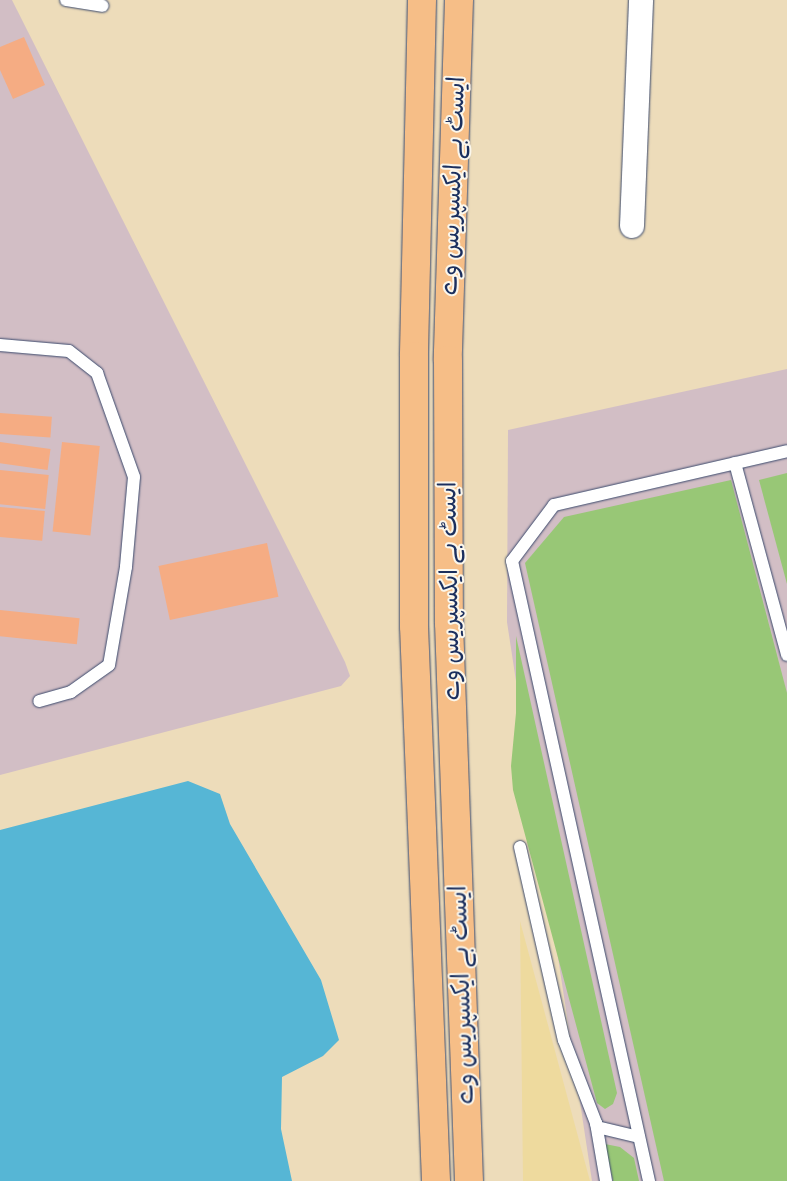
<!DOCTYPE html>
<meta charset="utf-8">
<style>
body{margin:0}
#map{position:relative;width:787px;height:1181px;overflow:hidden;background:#eddcba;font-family:Caveat,"Playpen Sans Arabic",sans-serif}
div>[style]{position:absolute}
.industrial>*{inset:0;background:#d2bec5}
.green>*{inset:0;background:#98c776}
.sand>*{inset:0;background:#eeda9e}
.water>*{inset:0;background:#56b6d5}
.building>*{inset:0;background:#f5ac83;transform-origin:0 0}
.roads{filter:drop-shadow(0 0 1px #3a496c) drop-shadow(0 0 1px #3a496c)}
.lane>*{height:12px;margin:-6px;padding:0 6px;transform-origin:6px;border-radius:6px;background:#fff}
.street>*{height:24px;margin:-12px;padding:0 12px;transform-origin:12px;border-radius:12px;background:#fff}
.primary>*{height:28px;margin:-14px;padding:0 14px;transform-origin:14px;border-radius:14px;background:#f6be87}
span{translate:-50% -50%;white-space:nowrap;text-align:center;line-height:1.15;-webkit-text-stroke:4px #fbf7ec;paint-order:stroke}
.street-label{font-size:24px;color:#1b2f5e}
</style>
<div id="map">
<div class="industrial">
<i style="clip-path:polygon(0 0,12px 0,345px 662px,350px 676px,341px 686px,0 775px)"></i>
<i style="clip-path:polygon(787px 369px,787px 1181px,592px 1181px,507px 622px,508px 430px)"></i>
</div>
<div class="green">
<i style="clip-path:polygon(787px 473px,787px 584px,759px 480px)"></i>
<i style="clip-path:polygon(731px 480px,787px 693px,787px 1181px,664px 1181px,525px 563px,564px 517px)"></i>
<i style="clip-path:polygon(516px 636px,617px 1093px,613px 1104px,605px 1109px,597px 1103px,513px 790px,511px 766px,516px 713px)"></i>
<i style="clip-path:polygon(605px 1144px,620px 1147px,634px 1158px,639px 1181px,613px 1181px)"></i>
</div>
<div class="sand">
<i style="clip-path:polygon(520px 921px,590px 1181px,523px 1181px)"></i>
</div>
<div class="water">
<i style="clip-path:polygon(188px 781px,220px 794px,230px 824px,321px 980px,339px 1040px,323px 1056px,282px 1077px,281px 1129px,292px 1181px,0 1181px,0 830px)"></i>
</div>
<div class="building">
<i style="clip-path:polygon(24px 37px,45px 85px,13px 99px,0 70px,0 47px)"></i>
<i style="left:0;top:413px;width:52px;height:21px;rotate:4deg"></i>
<i style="left:0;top:442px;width:51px;height:21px;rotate:8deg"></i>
<i style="left:62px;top:442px;width:38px;height:90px;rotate:6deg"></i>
<i style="left:0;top:470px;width:49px;height:34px;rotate:6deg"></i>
<i style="left:0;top:507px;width:45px;height:30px;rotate:5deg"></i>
<i style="left:267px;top:543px;width:55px;height:111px;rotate:78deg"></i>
<i style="left:0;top:610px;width:80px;height:26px;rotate:6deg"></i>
</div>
<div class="roads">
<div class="lane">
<i style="left:66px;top:0;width:37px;rotate:9deg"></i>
<i style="left:0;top:345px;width:69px;rotate:5deg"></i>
<i style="left:69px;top:351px;width:36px;rotate:38deg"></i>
<i style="left:97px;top:373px;width:110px;rotate:70.4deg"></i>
<i style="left:134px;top:477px;width:90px;rotate:95.1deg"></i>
<i style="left:126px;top:567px;width:99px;rotate:99.8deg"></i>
<i style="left:109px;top:665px;width:47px;rotate:144.6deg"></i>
<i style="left:71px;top:692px;width:33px;rotate:164deg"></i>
<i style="left:735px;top:463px;width:199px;rotate:74.8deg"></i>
<i style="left:520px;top:847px;width:198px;rotate:77.2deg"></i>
<i style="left:564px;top:1040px;width:89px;rotate:68.9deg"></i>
<i style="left:596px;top:1123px;width:4px;rotate:76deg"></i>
<i style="left:597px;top:1127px;width:43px;rotate:13.4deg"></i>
<i style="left:596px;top:1123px;width:59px;rotate:80.2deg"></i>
<i style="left:649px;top:1181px;width:635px;rotate:-102.46deg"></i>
<i style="left:512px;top:561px;width:70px;rotate:-53.1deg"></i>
<i style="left:554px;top:505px;width:239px;rotate:-13deg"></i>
</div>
<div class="street">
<i style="left:632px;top:226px;width:226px;rotate:-87.7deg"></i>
</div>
<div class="primary">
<i style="left:422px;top:0;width:356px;rotate:91.3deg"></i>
<i style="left:414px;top:356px;width:270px;rotate:90deg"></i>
<i style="left:414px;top:626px;width:555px;rotate:87.73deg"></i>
<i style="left:459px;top:0;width:360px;rotate:91.8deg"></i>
<i style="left:448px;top:360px;width:263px;rotate:89.8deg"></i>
<i style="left:449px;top:623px;width:558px;rotate:87.95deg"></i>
</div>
</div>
<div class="street-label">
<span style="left:453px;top:186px;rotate:-88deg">ایسٹ بے ایکسپریس وے</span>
<span style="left:450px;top:591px;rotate:-91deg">ایسٹ بے ایکسپریس وے</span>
<span style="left:462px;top:995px;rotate:-92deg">ایسٹ بے ایکسپریس وے</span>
</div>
</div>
